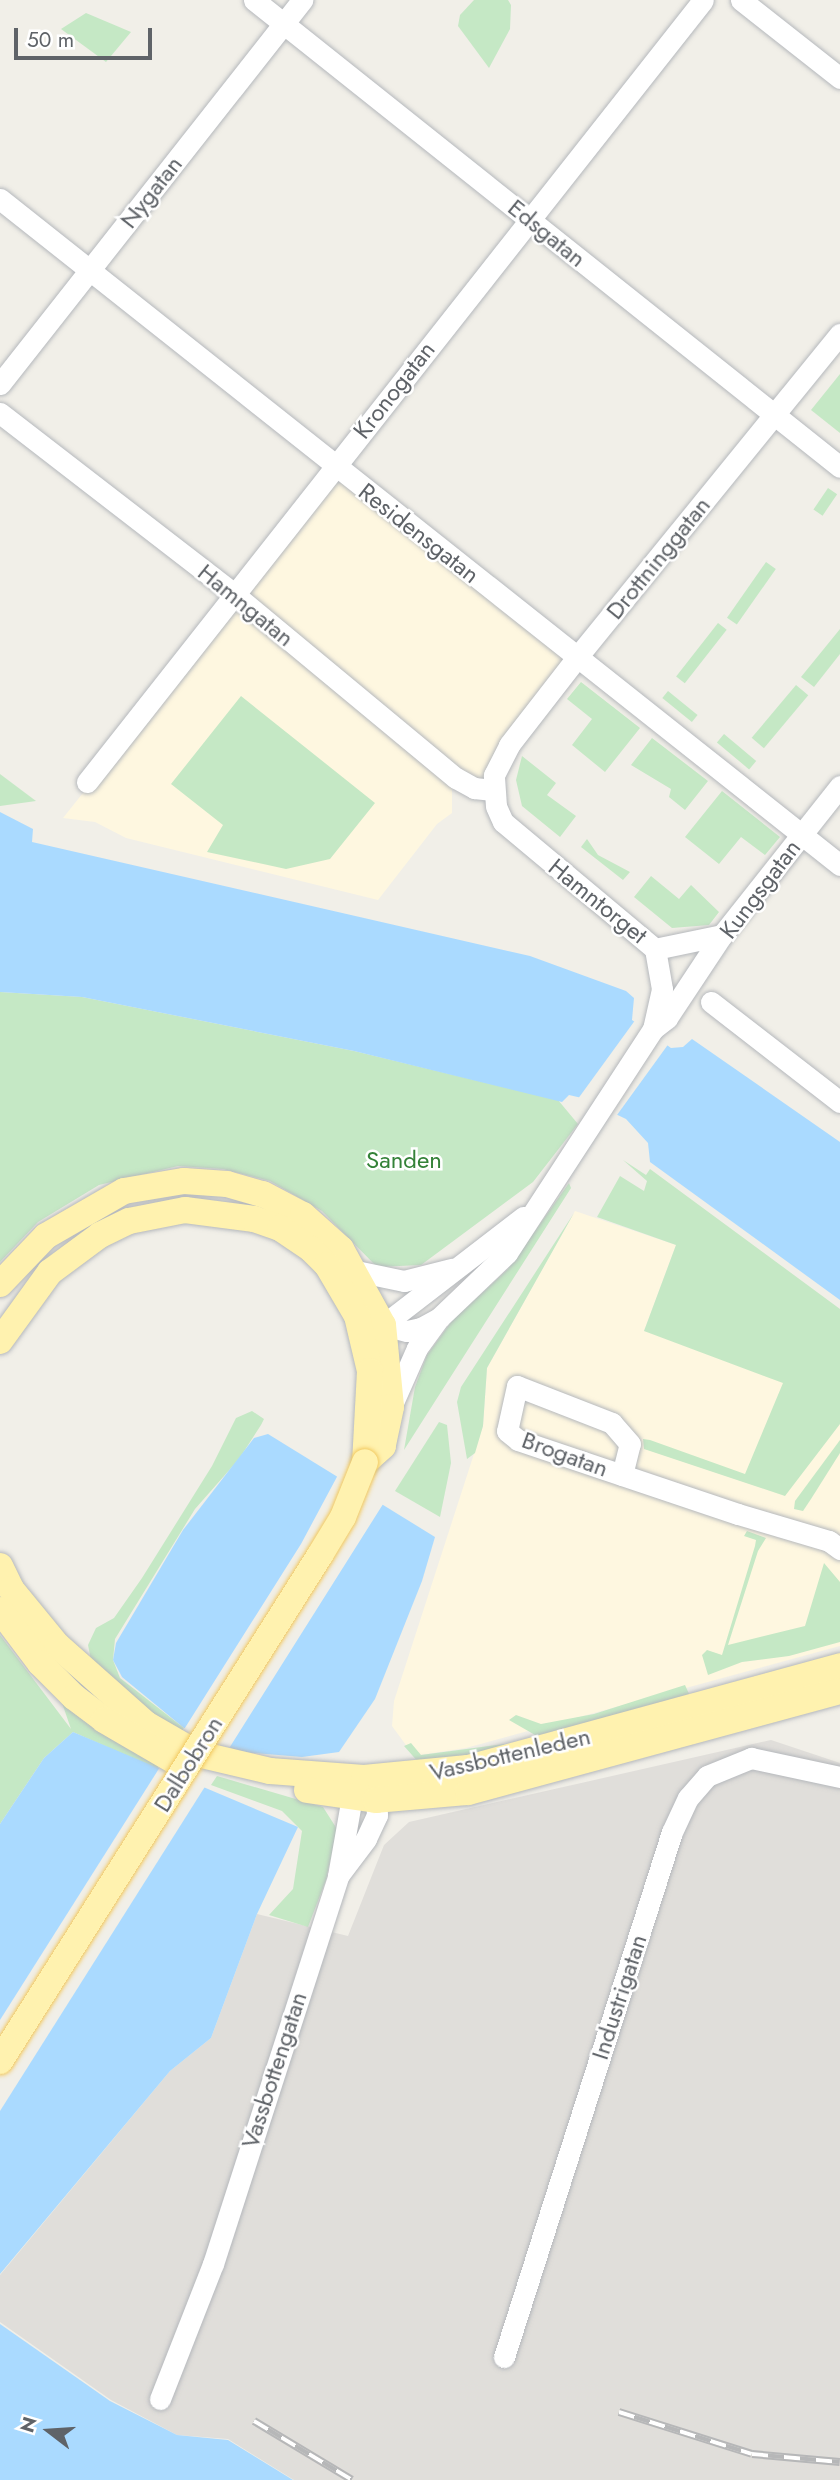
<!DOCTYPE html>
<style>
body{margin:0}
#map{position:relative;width:840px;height:2480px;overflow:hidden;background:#f1efe8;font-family:Jost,sans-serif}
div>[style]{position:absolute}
.commercial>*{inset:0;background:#fef7e0}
.industrial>*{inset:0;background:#e0deda}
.green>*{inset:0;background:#c5e8c5;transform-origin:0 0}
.water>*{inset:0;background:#aadaff}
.pier>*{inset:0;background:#f1efe8;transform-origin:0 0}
.roads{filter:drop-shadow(0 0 2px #b5b8bc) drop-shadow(0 0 2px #b5b8bc)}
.minor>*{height:21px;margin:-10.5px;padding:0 10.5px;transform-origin:10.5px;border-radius:10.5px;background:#fff}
.major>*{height:26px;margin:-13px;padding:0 13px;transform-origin:13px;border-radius:13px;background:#fff2af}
.rail>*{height:8px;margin-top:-4px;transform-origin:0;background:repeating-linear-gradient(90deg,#fff 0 16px,#b6b7b8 0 32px);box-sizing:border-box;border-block:2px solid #b6b7b8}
.bridges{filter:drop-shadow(0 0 2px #f2c960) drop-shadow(0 0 2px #f2c960)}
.major-bridge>*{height:26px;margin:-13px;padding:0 13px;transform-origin:13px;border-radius:13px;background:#fff2af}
span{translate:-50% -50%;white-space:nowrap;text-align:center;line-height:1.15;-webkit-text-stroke:5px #fff;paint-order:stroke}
.street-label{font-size:24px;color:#5f6368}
.park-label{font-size:24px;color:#348238}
.north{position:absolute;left:14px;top:2396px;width:70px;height:70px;-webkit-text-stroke:5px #fff;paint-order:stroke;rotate:287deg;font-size:19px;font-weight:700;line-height:28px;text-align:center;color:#5f6368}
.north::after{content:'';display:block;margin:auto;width:24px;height:32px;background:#5f6368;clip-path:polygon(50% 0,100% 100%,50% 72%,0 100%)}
.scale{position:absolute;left:14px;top:28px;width:138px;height:32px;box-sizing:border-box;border:4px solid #5f6368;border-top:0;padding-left:9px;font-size:21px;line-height:24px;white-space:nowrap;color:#5f6368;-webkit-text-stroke:5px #fff;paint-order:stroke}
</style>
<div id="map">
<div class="commercial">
<i style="clip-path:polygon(338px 471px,573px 657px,489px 786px,459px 780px,236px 599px)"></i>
<i style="clip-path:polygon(232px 606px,452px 785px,452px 813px,437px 824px,378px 900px,126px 838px,95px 822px,63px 818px)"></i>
<i style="clip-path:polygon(575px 1211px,676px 1245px,644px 1331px,840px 1374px,840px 1646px,466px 1748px,414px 1756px,392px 1726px,394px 1701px,483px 1426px,487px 1368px)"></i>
</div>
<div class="industrial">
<i style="clip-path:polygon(771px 1740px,840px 1763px,840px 2480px,294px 2480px,228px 2439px,177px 2435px,111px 2400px,0 2322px,0 2275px,170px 2071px,211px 2038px,257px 1914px,348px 1936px,384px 1845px,409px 1822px)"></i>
</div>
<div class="green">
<i style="clip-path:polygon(474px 0,508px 0,511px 5px,510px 29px,489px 68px,458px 26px,460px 15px)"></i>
<i style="clip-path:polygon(86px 13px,131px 32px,106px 62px,61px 29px)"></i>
<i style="clip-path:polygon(840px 374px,840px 433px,811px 410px)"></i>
<i style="left:828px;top:488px;width:11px;height:26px;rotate:34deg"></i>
<i style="left:766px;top:562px;width:12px;height:68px;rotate:35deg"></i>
<i style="left:718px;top:623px;width:11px;height:68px;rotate:38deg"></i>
<i style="clip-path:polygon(840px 629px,840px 654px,814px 687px,801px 677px)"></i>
<i style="clip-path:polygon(581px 682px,640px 728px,605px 772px,572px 745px,592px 719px,567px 699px)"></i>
<i style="left:796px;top:685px;width:16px;height:69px;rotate:40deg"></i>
<i style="left:668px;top:691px;width:38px;height:9px;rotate:39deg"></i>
<i style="clip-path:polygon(241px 696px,375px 803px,330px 859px,286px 869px,207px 852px,223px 825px,171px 784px)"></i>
<i style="left:724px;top:734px;width:42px;height:11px;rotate:40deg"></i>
<i style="clip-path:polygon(652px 738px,708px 781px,685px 810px,669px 797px,671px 789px,631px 765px)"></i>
<i style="clip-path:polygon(522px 756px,556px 783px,547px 795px,576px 816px,560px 837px,522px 806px,516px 780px)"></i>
<i style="clip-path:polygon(0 774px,36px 801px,0 806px)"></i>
<i style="clip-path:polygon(722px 791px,780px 837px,765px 855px,741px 837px,719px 864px,685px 837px)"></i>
<i style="clip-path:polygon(587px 839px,598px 855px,630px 872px,623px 880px,581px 847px)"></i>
<i style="clip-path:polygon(651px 876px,679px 899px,691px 885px,719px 912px,709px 925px,672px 928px,634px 897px)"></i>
<i style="clip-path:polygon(0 992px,82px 997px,354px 1051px,558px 1100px,578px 1124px,533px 1182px,421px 1265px,377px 1267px,322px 1211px,270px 1181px,223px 1169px,178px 1166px,99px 1185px,38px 1222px,0 1262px)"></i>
<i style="clip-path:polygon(623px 1160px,646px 1175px,650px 1169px,840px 1309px,840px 1424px,785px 1496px,644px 1449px,643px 1439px,650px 1440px,745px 1474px,783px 1383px,644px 1331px,676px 1245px,597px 1217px,620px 1176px,644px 1191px,647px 1181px)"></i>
<i style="clip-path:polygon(569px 1183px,571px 1188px,404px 1450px,415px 1387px,427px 1355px,452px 1321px,508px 1269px)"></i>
<i style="clip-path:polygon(574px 1213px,487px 1368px,483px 1426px,475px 1453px,467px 1459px,457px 1402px,461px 1387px)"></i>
<i style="clip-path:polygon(252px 1411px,264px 1419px,261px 1425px,239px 1459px,195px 1509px,115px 1639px,113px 1660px,120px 1678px,184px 1728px,178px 1736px,91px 1660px,88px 1645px,96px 1628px,114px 1618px,142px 1578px,212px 1466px,236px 1418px)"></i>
<i style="clip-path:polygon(439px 1422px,447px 1425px,451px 1463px,440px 1517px,395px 1491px)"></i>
<i style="clip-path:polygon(840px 1440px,840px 1453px,811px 1499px,803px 1511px,794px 1509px,795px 1501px)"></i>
<i style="clip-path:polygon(747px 1531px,766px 1538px,758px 1551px,728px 1645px,805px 1626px,824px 1563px,840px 1582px,840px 1642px,789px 1656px,742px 1662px,708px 1675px,702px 1655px,707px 1650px,722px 1655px,755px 1546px,756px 1540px,744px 1536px)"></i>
<i style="clip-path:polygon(0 1635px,71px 1729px,61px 1700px,162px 1760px,157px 1769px,73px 1732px,44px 1758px,0 1824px)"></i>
<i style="clip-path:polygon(685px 1685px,690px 1696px,542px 1739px,509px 1720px,516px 1715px,541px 1724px,594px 1714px)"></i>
<i style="clip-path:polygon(411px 1743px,421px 1755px,504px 1744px,508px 1750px,420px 1764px,404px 1746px)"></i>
<i style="clip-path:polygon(217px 1776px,323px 1807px,337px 1829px,326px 1880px,308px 1927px,269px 1915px,293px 1889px,302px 1831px,282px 1811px,211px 1785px)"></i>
</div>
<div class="water">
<i style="clip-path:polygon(0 812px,33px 829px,32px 842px,530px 956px,626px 991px,634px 998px,632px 1020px,671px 1048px,683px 1047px,692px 1039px,840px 1142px,840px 1300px,650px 1162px,648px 1143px,626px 1119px,582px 1098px,569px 1095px,562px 1102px,354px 1051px,82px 997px,0 992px)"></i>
<i style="clip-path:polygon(268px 1434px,435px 1537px,422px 1581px,375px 1699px,339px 1752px,302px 1757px,242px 1752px,206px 1739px,184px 1728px,122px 1677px,113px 1660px,116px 1643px,183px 1530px,254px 1438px)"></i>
<i style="clip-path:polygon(73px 1732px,298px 1827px,257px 1914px,211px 2038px,170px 2071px,0 2274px,0 1824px,44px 1758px)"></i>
<i style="clip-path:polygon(0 2324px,110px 2401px,177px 2435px,228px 2440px,293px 2480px,0 2480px)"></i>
</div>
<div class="pier">
<i style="left:636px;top:1019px;width:41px;height:98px;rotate:36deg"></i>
<i style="clip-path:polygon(339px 1473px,385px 1501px,228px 1750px,183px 1731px,301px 1544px)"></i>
<i style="clip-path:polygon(160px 1767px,206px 1785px,0 2111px,0 2020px)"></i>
</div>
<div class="roads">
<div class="minor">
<i style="left:254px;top:0;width:749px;rotate:38.55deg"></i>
<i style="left:741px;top:0;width:126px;rotate:38.2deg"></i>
<i style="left:0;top:199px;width:1072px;rotate:38.41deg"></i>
<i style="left:0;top:384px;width:489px;rotate:-51.8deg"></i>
<i style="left:0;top:413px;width:296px;rotate:37.7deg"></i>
<i style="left:234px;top:594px;width:288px;rotate:39.7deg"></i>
<i style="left:456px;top:778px;width:21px;rotate:29deg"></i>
<i style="left:474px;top:788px;width:19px;rotate:6deg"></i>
<i style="left:87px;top:782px;width:995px;rotate:-51.77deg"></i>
<i style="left:655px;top:949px;width:68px;rotate:-11.8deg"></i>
<i style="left:711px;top:1002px;width:163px;rotate:37.8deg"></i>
<i style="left:653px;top:1029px;width:41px;rotate:-77.3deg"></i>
<i style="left:662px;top:989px;width:41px;rotate:-99.9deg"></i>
<i style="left:655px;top:949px;width:198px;rotate:-140.1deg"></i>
<i style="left:503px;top:822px;width:17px;rotate:-114deg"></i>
<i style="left:496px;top:806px;width:31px;rotate:-94deg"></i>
<i style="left:494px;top:775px;width:34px;rotate:-63deg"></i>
<i style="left:509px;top:745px;width:113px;rotate:-52.2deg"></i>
<i style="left:578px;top:656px;width:415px;rotate:-50.9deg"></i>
<i style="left:356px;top:1271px;width:49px;rotate:11.8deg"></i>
<i style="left:404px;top:1281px;width:49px;rotate:-14.3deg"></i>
<i style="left:369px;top:1321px;width:39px;rotate:15deg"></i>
<i style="left:407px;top:1331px;width:14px;rotate:-12deg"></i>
<i style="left:421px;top:1328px;width:21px;rotate:-29deg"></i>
<i style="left:439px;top:1318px;width:94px;rotate:-43.7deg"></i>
<i style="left:507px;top:1253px;width:267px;rotate:-56.9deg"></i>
<i style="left:653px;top:1029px;width:18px;rotate:-38deg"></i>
<i style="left:667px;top:1018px;width:100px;rotate:-56.5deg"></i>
<i style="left:722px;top:935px;width:190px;rotate:-51.6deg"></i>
<i style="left:380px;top:1332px;width:8px;rotate:-67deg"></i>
<i style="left:383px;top:1325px;width:177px;rotate:-37.6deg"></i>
<i style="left:391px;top:1407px;width:64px;rotate:-66.2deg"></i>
<i style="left:417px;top:1348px;width:34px;rotate:-54deg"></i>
<i style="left:622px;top:1475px;width:32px;rotate:-76deg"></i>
<i style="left:630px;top:1444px;width:28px;rotate:-131deg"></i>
<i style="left:612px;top:1423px;width:102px;rotate:-158.7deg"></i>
<i style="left:517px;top:1386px;width:46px;rotate:102.5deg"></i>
<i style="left:507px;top:1431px;width:14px;rotate:39deg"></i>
<i style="left:518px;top:1440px;width:232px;rotate:18.6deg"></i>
<i style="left:738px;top:1514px;width:95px;rotate:16.5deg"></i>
<i style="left:829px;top:1541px;width:14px;rotate:36deg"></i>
<i style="left:504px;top:2357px;width:551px;rotate:-72.26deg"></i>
<i style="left:672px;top:1832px;width:38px;rotate:-65deg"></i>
<i style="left:688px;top:1798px;width:29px;rotate:-49deg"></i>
<i style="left:707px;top:1776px;width:48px;rotate:-22.2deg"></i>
<i style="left:751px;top:1758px;width:91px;rotate:12.1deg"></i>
<i style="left:160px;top:2399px;width:145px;rotate:-68.6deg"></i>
<i style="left:213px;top:2264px;width:408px;rotate:-72.1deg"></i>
<i style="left:338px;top:1876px;width:80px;rotate:-80deg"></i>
<i style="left:352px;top:1797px;width:22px;rotate:-58deg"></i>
<i style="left:364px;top:1778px;width:25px;rotate:61deg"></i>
<i style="left:376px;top:1800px;width:15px;rotate:86deg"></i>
<i style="left:377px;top:1815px;width:26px;rotate:115deg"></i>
<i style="left:366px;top:1839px;width:46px;rotate:127.1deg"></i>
</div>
<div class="major">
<i style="left:0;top:1284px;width:66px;rotate:-46.2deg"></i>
<i style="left:46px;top:1236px;width:90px;rotate:-30deg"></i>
<i style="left:124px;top:1191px;width:61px;rotate:-9.5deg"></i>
<i style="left:184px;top:1181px;width:43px;rotate:4deg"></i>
<i style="left:227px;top:1184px;width:37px;rotate:16deg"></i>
<i style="left:263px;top:1194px;width:45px;rotate:27.7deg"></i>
<i style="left:303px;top:1215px;width:51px;rotate:41.8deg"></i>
<i style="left:341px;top:1249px;width:87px;rotate:61.1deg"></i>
<i style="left:383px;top:1325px;width:82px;rotate:84.4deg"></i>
<i style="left:391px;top:1407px;width:40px;rotate:102deg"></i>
<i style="left:383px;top:1446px;width:24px;rotate:138deg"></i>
<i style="left:0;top:1341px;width:85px;rotate:-54.1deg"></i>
<i style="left:50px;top:1272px;width:62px;rotate:-36.5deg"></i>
<i style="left:100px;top:1235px;width:32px;rotate:-26deg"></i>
<i style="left:129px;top:1221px;width:57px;rotate:-11.1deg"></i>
<i style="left:185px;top:1210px;width:70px;rotate:7.4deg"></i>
<i style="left:254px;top:1219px;width:28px;rotate:19deg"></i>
<i style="left:280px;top:1228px;width:37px;rotate:34deg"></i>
<i style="left:311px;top:1249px;width:23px;rotate:45deg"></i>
<i style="left:327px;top:1265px;width:59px;rotate:59.5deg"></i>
<i style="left:357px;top:1316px;width:57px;rotate:76.7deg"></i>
<i style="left:370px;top:1371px;width:91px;rotate:93.1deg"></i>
<i style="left:0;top:1566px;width:25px;rotate:64deg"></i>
<i style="left:11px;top:1589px;width:72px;rotate:50.6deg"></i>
<i style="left:57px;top:1645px;width:119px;rotate:41.6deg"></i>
<i style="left:146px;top:1724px;width:60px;rotate:30deg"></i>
<i style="left:198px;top:1754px;width:74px;rotate:13.3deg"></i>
<i style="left:270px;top:1771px;width:94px;rotate:4.3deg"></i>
<i style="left:364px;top:1778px;width:104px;rotate:-5.5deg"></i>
<i style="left:468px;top:1768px;width:386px;rotate:-15.3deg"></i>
<i style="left:0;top:1610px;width:66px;rotate:53deg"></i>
<i style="left:40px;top:1663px;width:48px;rotate:45deg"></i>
<i style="left:74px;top:1697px;width:38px;rotate:37deg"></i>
<i style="left:104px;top:1720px;width:78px;rotate:30.2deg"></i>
<i style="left:307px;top:1790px;width:70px;rotate:8.2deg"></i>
<i style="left:376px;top:1800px;width:92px;rotate:-5deg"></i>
<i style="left:468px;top:1792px;width:385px;rotate:-15.2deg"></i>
</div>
</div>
<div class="rail">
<i style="left:619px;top:2412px;width:139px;rotate:17.5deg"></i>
<i style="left:752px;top:2454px;width:88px;rotate:5.2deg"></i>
<i style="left:254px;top:2421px;width:114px;rotate:31deg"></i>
</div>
<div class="bridges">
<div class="major-bridge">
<i style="left:0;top:2061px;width:599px;rotate:-57.69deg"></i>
<i style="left:320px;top:1555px;width:44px;rotate:-58.8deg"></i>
<i style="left:343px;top:1517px;width:59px;rotate:-68.2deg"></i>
</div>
</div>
<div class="street-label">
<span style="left:151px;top:192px;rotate:-52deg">Nygatan</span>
<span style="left:547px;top:233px;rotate:39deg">Edsgatan</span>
<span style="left:394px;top:390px;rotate:-52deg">Kronogatan</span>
<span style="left:419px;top:533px;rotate:38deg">Residensgatan</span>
<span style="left:658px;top:558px;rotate:-51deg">Drottninggatan</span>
<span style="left:246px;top:605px;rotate:39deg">Hamngatan</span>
<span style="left:760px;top:889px;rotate:-53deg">Kungsgatan</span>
<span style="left:598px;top:901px;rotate:39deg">Hamntorget</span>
<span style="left:565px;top:1454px;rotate:20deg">Brogatan</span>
<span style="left:510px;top:1754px;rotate:-13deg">Vassbottenleden</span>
<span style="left:188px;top:1764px;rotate:-58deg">Dalbobron</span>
<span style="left:619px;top:1997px;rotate:-72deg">Industrigatan</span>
<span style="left:274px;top:2070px;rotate:-72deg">Vassbottengatan</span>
</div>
<div class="park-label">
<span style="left:404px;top:1160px">Sanden</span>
</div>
<div class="north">N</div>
<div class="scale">50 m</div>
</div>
